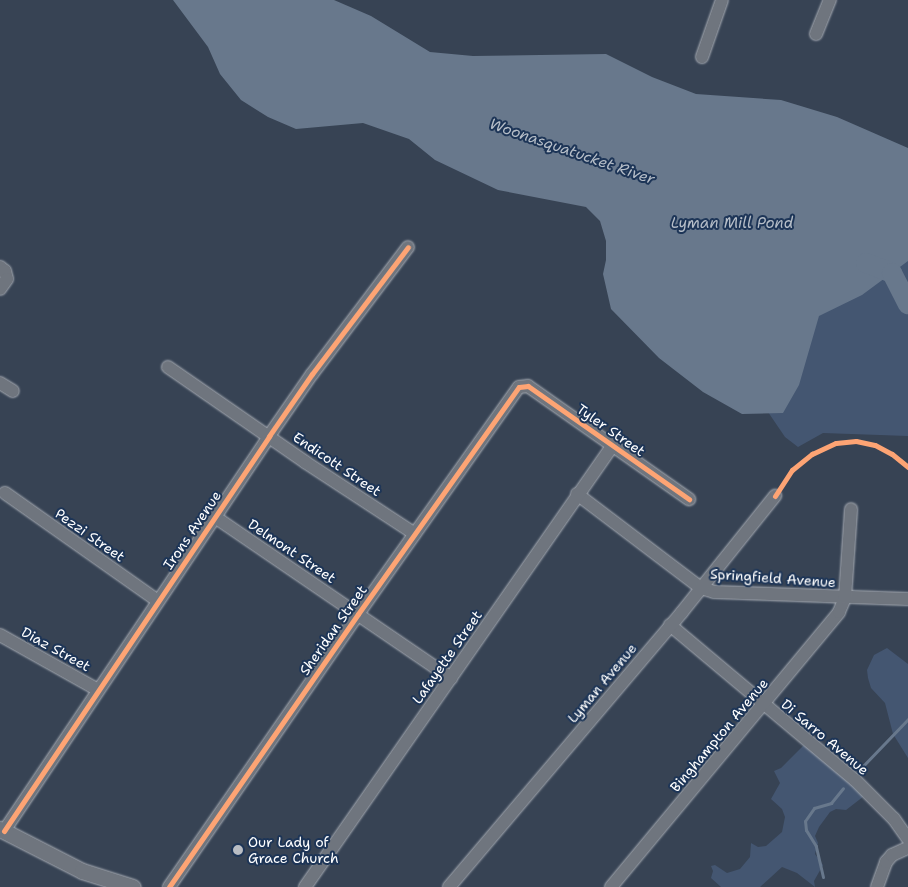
<!DOCTYPE html>
<style>
body{margin:0}
#map{position:relative;width:908px;height:887px;overflow:hidden;background:#374354;font-family:"Shantell Sans",sans-serif}
div>[style]{position:absolute}
.green>*{inset:0;background:#445671}
.water>*{inset:0;background:#68788c}
.stream>*{height:3px;margin:-1.5px;padding:0 1.5px;transform-origin:1.5px;border-radius:1.5px;background:#68788c}
.river>*{height:20px;margin:-10px;padding:0 10px;transform-origin:10px;border-radius:10px;background:#68788c}
.roads{filter:drop-shadow(0 0 1px #a5aab2) drop-shadow(0 0 1px #a5aab2)}
.minor>*{height:12px;margin:-6px;padding:0 6px;transform-origin:6px;border-radius:6px;background:#6f757e}
.major>*{height:15px;margin:-7.5px;padding:0 7.5px;transform-origin:7.5px;border-radius:7.5px;background:#6f757e}
.cycleway>*{height:5px;margin:-2.5px;padding:0 2.5px;transform-origin:2.5px;border-radius:2.5px;background:#fda474}
.dots>*{width:14px;height:14px;translate:-50% -50%;box-sizing:border-box;border:2px solid #1d3557;border-radius:50%}
span{translate:-50% -50%;white-space:nowrap;text-align:center;line-height:1.15;-webkit-text-stroke:4px #1d3557;paint-order:stroke}
.street-label{font-size:14px;color:#fff}
.poi-label{font-size:14px;color:#fff}
.left{translate:0 -50%;text-align:left}
.water-label{font-size:15px;color:#b6bec8;font-style:italic}
</style>
<div id="map">
<div class="green">
<i style="clip-path:polygon(908px 242px,908px 436px,823px 433px,798px 447px,785px 437px,768px 412px,828px 298px)"></i>
<i style="clip-path:polygon(887px 648px,908px 664px,908px 758px,893px 734px,885px 703px,871px 688px,868px 678px,867px 670px,874px 655px)"></i>
<i style="clip-path:polygon(809px 740px,868px 793px,846px 810px,836px 809px,830px 812px,819px 827px,815px 836px,818px 843px,815px 854px,823px 865px,814px 881px,815px 887px,797px 873px,782px 867px,760px 887px,721px 887px,711px 878px,713px 871px,711px 866px,715px 865px,727px 873px,740px 869px,750px 857px,751px 843px,758px 847px,766px 846px,782px 832px,785px 817px,782px 809px,771px 799px,780px 783px,774px 771px,781px 768px)"></i>
</div>
<div class="water">
<i style="clip-path:polygon(173px 0,334px 0,371px 16px,430px 52px,473px 56px,606px 54px,652px 77px,696px 94px,781px 100px,837px 117px,908px 148px,908px 261px,862px 295px,819px 316px,799px 385px,783px 413px,742px 414px,703px 392px,659px 358px,611px 309px,603px 274px,606px 260px,606px 241px,600px 221px,586px 207px,498px 190px,435px 160px,409px 139px,363px 123px,296px 129px,268px 117px,241px 100px,220px 74px,208px 47px)"></i>
</div>
<div class="stream">
<i style="left:861px;top:768px;width:68px;rotate:-46.2deg"></i>
<i style="left:823px;top:877px;width:32px;rotate:-103deg"></i>
<i style="left:816px;top:846px;width:19px;rotate:-122deg"></i>
<i style="left:806px;top:830px;width:9px;rotate:-96deg"></i>
<i style="left:805px;top:821px;width:16px;rotate:-55deg"></i>
<i style="left:814px;top:808px;width:18px;rotate:-16deg"></i>
<i style="left:831px;top:803px;width:19px;rotate:-51deg"></i>
</div>
<div class="river">
<i style="left:866px;top:263px;width:28px;rotate:21deg"></i>
<i style="left:892px;top:273px;width:35px;rotate:63deg"></i>
</div>
<div class="roads">
<div class="minor">
<i style="left:816px;top:34px;width:37px;rotate:-68deg"></i>
<i style="left:702px;top:57px;width:60px;rotate:-70.7deg"></i>
<i style="left:0;top:267px;width:6px;rotate:39deg"></i>
<i style="left:5px;top:271px;width:8px;rotate:76deg"></i>
<i style="left:7px;top:279px;width:12px;rotate:125deg"></i>
<i style="left:168px;top:367px;width:167px;rotate:34.7deg"></i>
<i style="left:305px;top:462px;width:131px;rotate:33.2deg"></i>
<i style="left:0;top:383px;width:15px;rotate:32deg"></i>
<i style="left:5px;top:493px;width:187px;rotate:35.2deg"></i>
<i style="left:577px;top:494px;width:156px;rotate:37.2deg"></i>
<i style="left:701px;top:588px;width:14px;rotate:17deg"></i>
<i style="left:714px;top:592px;width:194px;rotate:2.1deg"></i>
<i style="left:215px;top:517px;width:286px;rotate:34.3deg"></i>
<i style="left:670px;top:625px;width:241px;rotate:40deg"></i>
<i style="left:855px;top:780px;width:55px;rotate:45deg"></i>
<i style="left:894px;top:819px;width:24px;rotate:55deg"></i>
<i style="left:0;top:635px;width:112px;rotate:29.3deg"></i>
<i style="left:4px;top:831px;width:476px;rotate:-56.1deg"></i>
<i style="left:269px;top:436px;width:75px;rotate:-55.3deg"></i>
<i style="left:312px;top:374px;width:159px;rotate:-52.9deg"></i>
<i style="left:169px;top:887px;width:332px;rotate:-55.3deg"></i>
<i style="left:358px;top:614px;width:278px;rotate:-54.7deg"></i>
<i style="left:519px;top:387px;width:9px;rotate:-6deg"></i>
<i style="left:528px;top:386px;width:197px;rotate:35.1deg"></i>
<i style="left:305px;top:887px;width:539px;rotate:-55.13deg"></i>
<i style="left:449px;top:887px;width:360px;rotate:-49.7deg"></i>
<i style="left:682px;top:612px;width:149px;rotate:-51.3deg"></i>
<i style="left:611px;top:887px;width:357px;rotate:-50.3deg"></i>
<i style="left:839px;top:612px;width:15px;rotate:-67deg"></i>
<i style="left:845px;top:598px;width:89px;rotate:-86.1deg"></i>
<i style="left:877px;top:887px;width:27px;rotate:-70deg"></i>
<i style="left:886px;top:862px;width:9px;rotate:-49deg"></i>
<i style="left:892px;top:855px;width:17px;rotate:-24deg"></i>
</div>
<div class="major">
<i style="left:0;top:829px;width:92px;rotate:27.1deg"></i>
<i style="left:82px;top:871px;width:53px;rotate:17.4deg"></i>
</div>
</div>
<div class="cycleway">
<i style="left:775px;top:496px;width:31px;rotate:-57deg"></i>
<i style="left:792px;top:470px;width:26px;rotate:-39deg"></i>
<i style="left:812px;top:454px;width:26px;rotate:-25deg"></i>
<i style="left:836px;top:443px;width:20px;rotate:-6deg"></i>
<i style="left:856px;top:441px;width:19px;rotate:12deg"></i>
<i style="left:875px;top:445px;width:19px;rotate:28deg"></i>
<i style="left:892px;top:454px;width:21px;rotate:39deg"></i>
<i style="left:4px;top:831px;width:476px;rotate:-56.1deg"></i>
<i style="left:269px;top:436px;width:75px;rotate:-55.3deg"></i>
<i style="left:312px;top:374px;width:159px;rotate:-52.9deg"></i>
<i style="left:169px;top:887px;width:332px;rotate:-55.3deg"></i>
<i style="left:358px;top:614px;width:278px;rotate:-54.7deg"></i>
<i style="left:519px;top:387px;width:9px;rotate:-6deg"></i>
<i style="left:528px;top:386px;width:197px;rotate:35.1deg"></i>
</div>
<div class="dots">
<i style="left:238px;top:850px;background:#b9bdc3"></i>
</div>
<div class="street-label">
<span style="left:611px;top:430px;rotate:35deg">Tyler Street</span>
<span style="left:337px;top:464px;rotate:34deg">Endicott Street</span>
<span style="left:192px;top:530px;rotate:-56deg">Irons Avenue</span>
<span style="left:90px;top:535px;rotate:35deg">Pezzi Street</span>
<span style="left:292px;top:551px;rotate:34deg">Delmont Street</span>
<span style="left:773px;top:578px;rotate:4deg">Springfield Avenue</span>
<span style="left:333px;top:630px;rotate:-55deg">Sheridan Street</span>
<span style="left:56px;top:649px;rotate:29deg">Diaz Street</span>
<span style="left:447px;top:657px;rotate:-55deg">Lafayette Street</span>
<span style="left:602px;top:683px;rotate:-50deg">Lyman Avenue</span>
<span style="left:719px;top:735px;rotate:-50deg">Binghampton Avenue</span>
<span style="left:825px;top:737px;rotate:40deg">Di Sarro Avenue</span>
</div>
<div class="poi-label">
<span class="left" style="left:248px;top:850px">Our Lady of<br>Grace Church</span>
</div>
<div class="water-label">
<span style="left:572px;top:152px;rotate:19deg">Woonasquatucket River</span>
<span style="left:732px;top:224px">Lyman Mill Pond</span>
</div>
</div>
